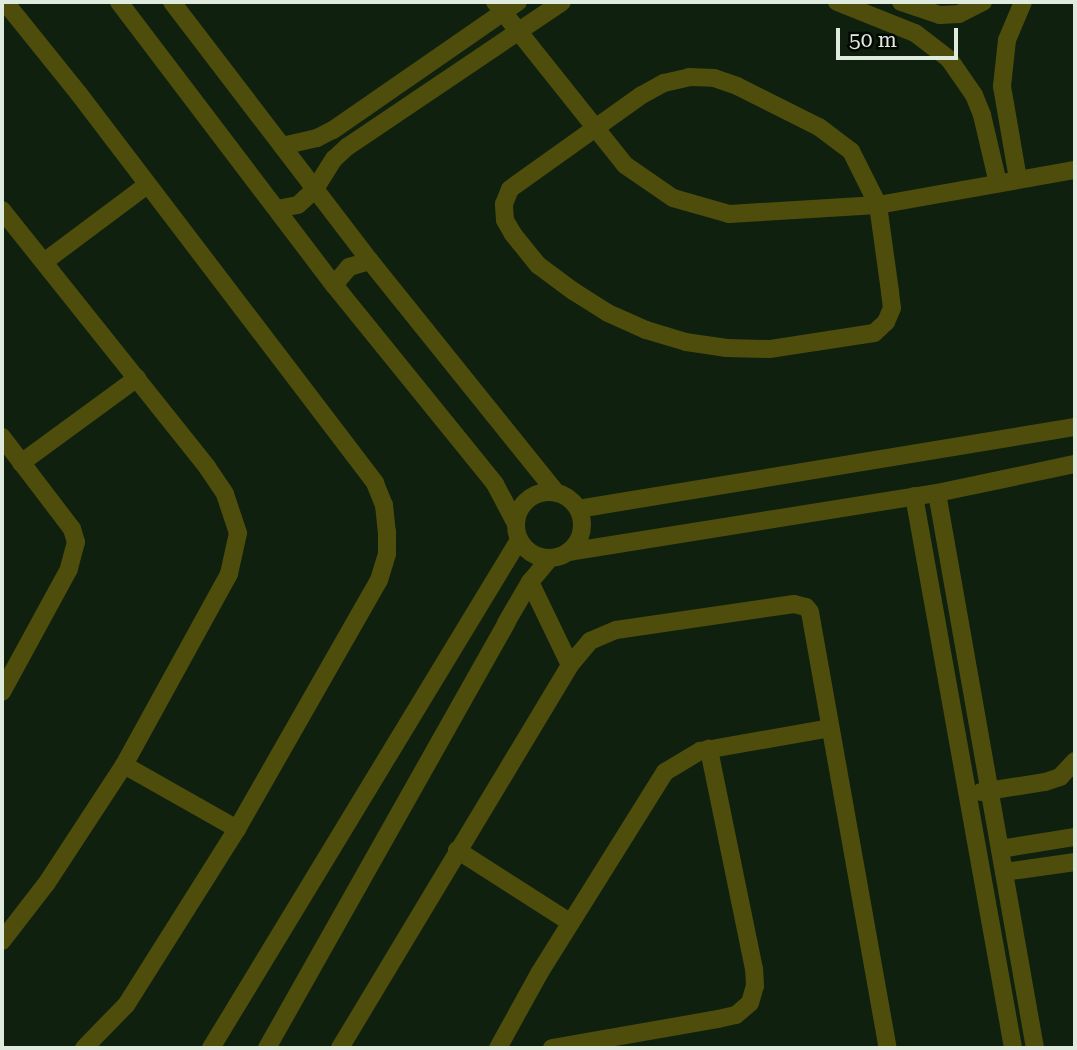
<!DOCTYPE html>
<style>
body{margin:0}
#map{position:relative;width:1077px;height:1050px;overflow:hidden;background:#0f200e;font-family:"Roboto Serif",serif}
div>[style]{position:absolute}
.minor>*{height:18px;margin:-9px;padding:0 9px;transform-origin:9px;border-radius:9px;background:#4e4d0b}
.minor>.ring{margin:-9px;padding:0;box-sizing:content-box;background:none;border:18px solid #4e4d0b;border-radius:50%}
span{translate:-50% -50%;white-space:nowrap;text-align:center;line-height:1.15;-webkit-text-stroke:5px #030803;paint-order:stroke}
.frame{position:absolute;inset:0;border:4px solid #e0ebdf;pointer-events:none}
.scale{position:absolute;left:836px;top:28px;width:122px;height:32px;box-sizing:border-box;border:4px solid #e0ebdf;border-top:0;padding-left:9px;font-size:21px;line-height:24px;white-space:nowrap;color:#e0ebdf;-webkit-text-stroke:5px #030803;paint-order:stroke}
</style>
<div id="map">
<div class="minor">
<i style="left:5px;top:2px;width:118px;rotate:51.2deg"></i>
<i style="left:79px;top:94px;width:489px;rotate:52.7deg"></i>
<i style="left:375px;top:483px;width:24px;rotate:68deg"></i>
<i style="left:384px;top:505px;width:27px;rotate:84deg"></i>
<i style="left:387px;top:532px;width:22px;rotate:90deg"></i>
<i style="left:387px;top:554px;width:27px;rotate:107deg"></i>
<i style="left:379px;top:580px;width:287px;rotate:119.7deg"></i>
<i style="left:237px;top:829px;width:208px;rotate:122.2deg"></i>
<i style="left:126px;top:1005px;width:60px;rotate:134.3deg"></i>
<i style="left:119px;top:2px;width:355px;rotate:52.8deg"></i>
<i style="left:334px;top:285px;width:256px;rotate:51deg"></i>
<i style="left:495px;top:484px;width:43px;rotate:62.2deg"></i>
<i style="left:172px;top:2px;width:326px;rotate:52.6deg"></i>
<i style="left:370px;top:261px;width:297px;rotate:51.2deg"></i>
<i style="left:495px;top:2px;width:208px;rotate:51.4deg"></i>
<i style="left:625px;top:165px;width:58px;rotate:34.5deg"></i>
<i style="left:673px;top:198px;width:58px;rotate:15.9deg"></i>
<i style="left:729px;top:214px;width:149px;rotate:-3.5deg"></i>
<i style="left:878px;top:205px;width:200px;rotate:-10.1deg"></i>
<i style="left:837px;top:2px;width:84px;rotate:21.7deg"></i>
<i style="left:915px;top:33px;width:43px;rotate:37.4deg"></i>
<i style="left:949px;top:59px;width:44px;rotate:55.2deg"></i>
<i style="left:974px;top:95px;width:22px;rotate:68deg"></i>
<i style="left:982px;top:115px;width:70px;rotate:76.8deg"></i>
<i style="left:901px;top:2px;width:41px;rotate:18.4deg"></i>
<i style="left:940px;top:15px;width:19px;rotate:-3deg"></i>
<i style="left:959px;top:14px;width:27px;rotate:-27deg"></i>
<i style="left:689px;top:77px;width:25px;rotate:2deg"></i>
<i style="left:714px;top:78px;width:24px;rotate:19deg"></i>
<i style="left:737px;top:86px;width:92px;rotate:26.6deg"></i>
<i style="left:819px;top:127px;width:40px;rotate:37deg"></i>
<i style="left:851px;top:151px;width:60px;rotate:63.4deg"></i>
<i style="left:878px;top:205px;width:88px;rotate:82.1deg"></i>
<i style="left:890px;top:292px;width:16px;rotate:83deg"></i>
<i style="left:892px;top:308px;width:15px;rotate:113deg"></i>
<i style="left:886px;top:322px;width:16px;rotate:137deg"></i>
<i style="left:874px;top:333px;width:106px;rotate:171.3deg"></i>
<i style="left:769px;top:349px;width:42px;rotate:-178.6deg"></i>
<i style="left:727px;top:348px;width:41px;rotate:-171.7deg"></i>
<i style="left:686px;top:342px;width:42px;rotate:-163.3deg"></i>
<i style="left:646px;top:330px;width:42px;rotate:-155.9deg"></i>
<i style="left:608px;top:313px;width:41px;rotate:-147.8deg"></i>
<i style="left:573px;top:291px;width:44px;rotate:-143.4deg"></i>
<i style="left:538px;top:265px;width:40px;rotate:-129deg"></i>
<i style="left:513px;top:234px;width:16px;rotate:-120deg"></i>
<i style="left:505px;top:220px;width:16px;rotate:-94deg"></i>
<i style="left:504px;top:204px;width:16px;rotate:-68deg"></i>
<i style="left:510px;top:189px;width:162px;rotate:-35.5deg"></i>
<i style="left:642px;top:95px;width:25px;rotate:-29deg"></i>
<i style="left:664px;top:83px;width:26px;rotate:-13deg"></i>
<i style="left:282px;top:146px;width:36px;rotate:-13deg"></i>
<i style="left:317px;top:138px;width:18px;rotate:-27deg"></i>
<i style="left:333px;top:130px;width:225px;rotate:-34.7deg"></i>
<i style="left:1018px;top:179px;width:94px;rotate:-99.8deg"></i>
<i style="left:1002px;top:86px;width:46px;rotate:-83.8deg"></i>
<i style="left:1007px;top:40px;width:41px;rotate:-67.2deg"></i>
<i style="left:277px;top:209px;width:21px;rotate:-11deg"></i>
<i style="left:298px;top:205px;width:23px;rotate:-43deg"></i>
<i style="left:315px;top:189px;width:36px;rotate:-58deg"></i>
<i style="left:334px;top:159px;width:18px;rotate:-43deg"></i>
<i style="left:347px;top:147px;width:259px;rotate:-34deg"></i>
<i style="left:2px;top:210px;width:329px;rotate:51.4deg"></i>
<i style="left:207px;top:467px;width:32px;rotate:56deg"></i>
<i style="left:225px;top:494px;width:41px;rotate:71.6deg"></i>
<i style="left:238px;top:533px;width:42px;rotate:102.4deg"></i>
<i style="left:229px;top:574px;width:218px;rotate:118.8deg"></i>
<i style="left:124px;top:765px;width:142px;rotate:123.2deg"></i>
<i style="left:46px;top:884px;width:72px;rotate:127.7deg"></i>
<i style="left:44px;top:262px;width:129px;rotate:-36.8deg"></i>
<i style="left:334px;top:285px;width:23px;rotate:-50deg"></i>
<i style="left:349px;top:267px;width:22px;rotate:-16deg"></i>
<i style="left:2px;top:437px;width:116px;rotate:52.7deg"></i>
<i style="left:72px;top:529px;width:14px;rotate:73deg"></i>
<i style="left:76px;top:542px;width:28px;rotate:105deg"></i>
<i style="left:69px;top:569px;width:140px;rotate:118.6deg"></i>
<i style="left:21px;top:463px;width:144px;rotate:-36.2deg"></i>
<i class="ring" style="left:516px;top:492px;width:48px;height:48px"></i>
<i style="left:937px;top:493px;width:564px;rotate:79.99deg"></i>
<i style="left:914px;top:496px;width:561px;rotate:79.83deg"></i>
<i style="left:578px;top:509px;width:504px;rotate:-9.37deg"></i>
<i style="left:568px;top:552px;width:374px;rotate:-9.1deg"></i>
<i style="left:937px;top:493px;width:141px;rotate:-11.9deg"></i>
<i style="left:530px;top:582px;width:92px;rotate:64.3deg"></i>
<i style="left:124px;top:765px;width:130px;rotate:29.5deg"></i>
<i style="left:981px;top:792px;width:65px;rotate:-8.9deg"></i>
<i style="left:1045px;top:782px;width:16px;rotate:-18deg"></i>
<i style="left:1060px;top:777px;width:22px;rotate:-47deg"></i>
<i style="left:1000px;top:849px;width:76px;rotate:-9.1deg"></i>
<i style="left:457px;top:850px;width:135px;rotate:32.6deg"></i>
<i style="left:1004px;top:872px;width:72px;rotate:-8deg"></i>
<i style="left:211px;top:1048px;width:594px;rotate:-58.77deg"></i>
<i style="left:267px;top:1048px;width:488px;rotate:-60.6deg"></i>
<i style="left:506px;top:623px;width:48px;rotate:-59.7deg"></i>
<i style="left:530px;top:582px;width:31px;rotate:-50deg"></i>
<i style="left:340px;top:1048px;width:447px;rotate:-59deg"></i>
<i style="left:570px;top:665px;width:31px;rotate:-50deg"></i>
<i style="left:590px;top:641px;width:28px;rotate:-23deg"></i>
<i style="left:616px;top:630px;width:180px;rotate:-8.3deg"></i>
<i style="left:794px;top:604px;width:12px;rotate:14deg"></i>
<i style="left:806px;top:607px;width:6px;rotate:51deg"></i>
<i style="left:810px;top:612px;width:443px;rotate:79.9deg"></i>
<i style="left:498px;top:1048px;width:87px;rotate:-61.1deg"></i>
<i style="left:540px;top:972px;width:236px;rotate:-58deg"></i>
<i style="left:665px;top:772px;width:41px;rotate:-31deg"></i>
<i style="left:700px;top:751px;width:132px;rotate:-10deg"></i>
<i style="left:552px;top:1048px;width:169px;rotate:-9.9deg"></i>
<i style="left:718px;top:1019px;width:18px;rotate:-13deg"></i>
<i style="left:736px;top:1015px;width:18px;rotate:-41deg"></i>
<i style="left:750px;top:1003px;width:18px;rotate:-74deg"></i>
<i style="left:755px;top:986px;width:17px;rotate:-93deg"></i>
<i style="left:754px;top:969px;width:225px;rotate:-101.6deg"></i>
</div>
<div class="frame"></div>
<div class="scale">50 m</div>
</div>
